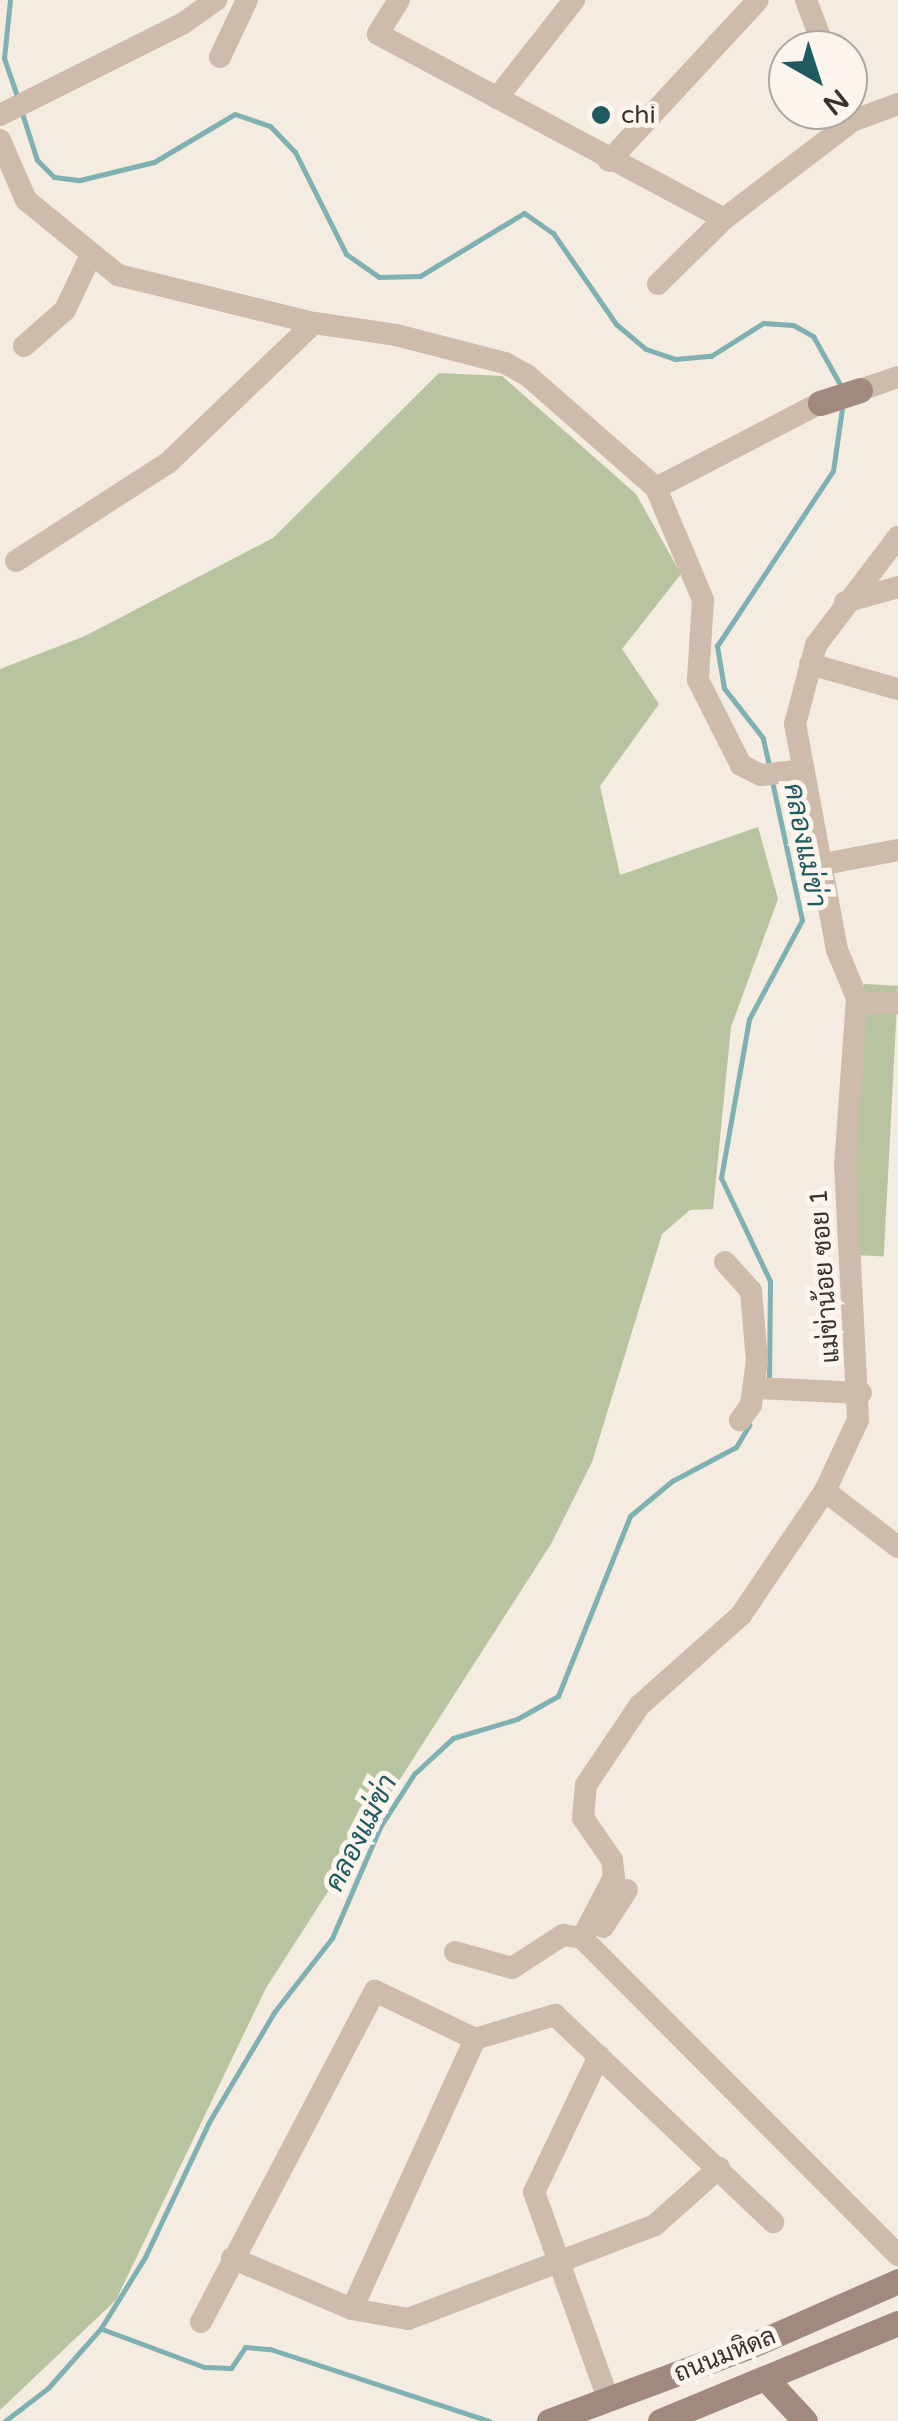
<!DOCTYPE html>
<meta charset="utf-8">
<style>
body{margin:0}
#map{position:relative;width:898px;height:2421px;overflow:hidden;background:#f4ebe1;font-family:"Varela Round",Sarabun,sans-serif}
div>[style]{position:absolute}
.green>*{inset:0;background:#b8c4a0;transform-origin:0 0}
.stream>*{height:5px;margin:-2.5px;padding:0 2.5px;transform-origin:2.5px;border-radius:2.5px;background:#7fb0b2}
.street>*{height:22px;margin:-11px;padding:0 11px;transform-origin:11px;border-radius:11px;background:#cdbbac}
.secondary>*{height:25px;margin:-12.5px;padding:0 12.5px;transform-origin:12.5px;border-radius:12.5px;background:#a18a7d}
.dots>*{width:28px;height:28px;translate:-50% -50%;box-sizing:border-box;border:5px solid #fbf5ee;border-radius:50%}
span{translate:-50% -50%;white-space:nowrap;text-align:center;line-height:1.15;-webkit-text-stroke:10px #fbf5ee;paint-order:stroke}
.poi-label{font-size:25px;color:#3b302b}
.left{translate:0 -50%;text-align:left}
.street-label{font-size:25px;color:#3b302b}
.water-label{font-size:28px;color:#1f5a5e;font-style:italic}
.north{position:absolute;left:768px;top:30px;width:100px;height:100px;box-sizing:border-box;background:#fbf5ee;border:2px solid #aea6a0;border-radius:50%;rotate:141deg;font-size:28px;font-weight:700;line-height:40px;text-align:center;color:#3b302b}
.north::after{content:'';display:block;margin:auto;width:35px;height:45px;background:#1f5a5e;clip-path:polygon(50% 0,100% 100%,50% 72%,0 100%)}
</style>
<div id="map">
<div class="green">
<i style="clip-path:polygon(439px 373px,502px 376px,636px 494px,681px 574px,622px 649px,659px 704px,600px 786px,620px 875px,758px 827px,778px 899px,731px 1027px,713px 1209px,690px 1210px,662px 1234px,592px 1462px,551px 1544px,266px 1988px,116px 2300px,0 2410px,0 669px,85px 636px,273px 538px)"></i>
<i style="left:864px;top:984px;width:34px;height:271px;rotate:3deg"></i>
</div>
<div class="stream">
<i style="left:10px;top:0;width:58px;rotate:95.9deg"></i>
<i style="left:4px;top:58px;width:43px;rotate:71.1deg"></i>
<i style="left:21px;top:110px;width:52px;rotate:72.3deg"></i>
<i style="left:37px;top:160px;width:24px;rotate:45deg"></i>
<i style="left:54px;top:177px;width:26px;rotate:7deg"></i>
<i style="left:80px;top:180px;width:76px;rotate:-13.7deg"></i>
<i style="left:154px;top:162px;width:94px;rotate:-30.7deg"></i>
<i style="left:235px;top:114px;width:37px;rotate:19deg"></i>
<i style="left:270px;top:126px;width:36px;rotate:46deg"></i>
<i style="left:295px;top:152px;width:114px;rotate:63.4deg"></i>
<i style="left:346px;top:254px;width:40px;rotate:34.9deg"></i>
<i style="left:379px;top:277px;width:41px;rotate:-1.4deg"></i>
<i style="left:420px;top:276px;width:122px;rotate:-31.2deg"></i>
<i style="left:524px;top:213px;width:35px;rotate:35deg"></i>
<i style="left:553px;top:233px;width:111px;rotate:55.3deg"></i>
<i style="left:616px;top:324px;width:39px;rotate:40deg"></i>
<i style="left:646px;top:349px;width:31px;rotate:19deg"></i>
<i style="left:675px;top:359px;width:36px;rotate:-5deg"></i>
<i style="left:711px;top:356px;width:62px;rotate:-32.4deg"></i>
<i style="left:763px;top:323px;width:30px;rotate:4deg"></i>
<i style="left:793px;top:325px;width:23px;rotate:29deg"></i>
<i style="left:813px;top:336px;width:57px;rotate:60.8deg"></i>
<i style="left:769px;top:765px;width:28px;rotate:-103deg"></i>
<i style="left:763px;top:738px;width:63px;rotate:-128deg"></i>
<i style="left:724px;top:688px;width:43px;rotate:-99.5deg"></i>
<i style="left:717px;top:646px;width:210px;rotate:-56.5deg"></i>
<i style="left:833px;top:471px;width:70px;rotate:-81.8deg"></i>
<i style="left:769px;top:1380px;width:99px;rotate:-89.4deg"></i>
<i style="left:770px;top:1281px;width:114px;rotate:-115.4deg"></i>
<i style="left:721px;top:1178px;width:161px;rotate:-80deg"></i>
<i style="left:749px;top:1019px;width:112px;rotate:-61.8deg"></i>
<i style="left:802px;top:920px;width:142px;rotate:-102.2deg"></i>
<i style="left:102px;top:2329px;width:109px;rotate:20.4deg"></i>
<i style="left:204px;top:2367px;width:27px;rotate:2deg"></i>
<i style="left:231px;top:2368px;width:25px;rotate:-56deg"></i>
<i style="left:245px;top:2347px;width:25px;rotate:5deg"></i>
<i style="left:270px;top:2349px;width:231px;rotate:18.2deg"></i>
<i style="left:5px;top:2421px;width:54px;rotate:-37.5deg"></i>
<i style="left:48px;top:2388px;width:80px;rotate:-48.5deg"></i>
<i style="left:101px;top:2328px;width:84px;rotate:-58.2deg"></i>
<i style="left:145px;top:2257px;width:149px;rotate:-64.6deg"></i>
<i style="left:209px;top:2122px;width:129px;rotate:-59.3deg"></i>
<i style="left:275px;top:2011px;width:93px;rotate:-52deg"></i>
<i style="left:332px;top:1938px;width:121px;rotate:-66.6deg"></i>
<i style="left:380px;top:1827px;width:63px;rotate:-57.3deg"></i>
<i style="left:414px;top:1774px;width:53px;rotate:-42.7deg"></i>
<i style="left:453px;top:1738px;width:67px;rotate:-16.5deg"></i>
<i style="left:517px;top:1719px;width:47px;rotate:-29.3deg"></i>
<i style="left:558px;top:1696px;width:194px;rotate:-68.2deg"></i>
<i style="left:630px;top:1516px;width:55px;rotate:-39.8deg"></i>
<i style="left:672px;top:1481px;width:72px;rotate:-28deg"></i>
<i style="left:736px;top:1447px;width:26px;rotate:-59deg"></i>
</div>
<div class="street">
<i style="left:399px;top:0;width:40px;rotate:122deg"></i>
<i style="left:378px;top:34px;width:392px;rotate:28.1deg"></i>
<i style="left:806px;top:0;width:53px;rotate:69.2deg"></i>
<i style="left:220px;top:57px;width:63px;rotate:-64.7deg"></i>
<i style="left:497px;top:98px;width:125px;rotate:-51.8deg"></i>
<i style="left:0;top:115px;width:203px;rotate:-26.6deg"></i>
<i style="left:182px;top:24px;width:42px;rotate:-35.2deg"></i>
<i style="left:0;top:140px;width:65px;rotate:66.6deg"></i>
<i style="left:26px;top:200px;width:119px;rotate:39.2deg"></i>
<i style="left:118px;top:275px;width:202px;rotate:13.8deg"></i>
<i style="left:314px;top:323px;width:83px;rotate:8.3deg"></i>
<i style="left:396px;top:335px;width:113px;rotate:14.4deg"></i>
<i style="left:505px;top:363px;width:25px;rotate:29deg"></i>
<i style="left:527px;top:375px;width:171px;rotate:41.2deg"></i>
<i style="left:656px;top:488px;width:121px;rotate:67.2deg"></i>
<i style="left:703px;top:600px;width:80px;rotate:93.6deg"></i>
<i style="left:698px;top:680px;width:95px;rotate:63.2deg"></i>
<i style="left:741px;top:765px;width:22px;rotate:27deg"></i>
<i style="left:761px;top:775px;width:43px;rotate:-6.6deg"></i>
<i style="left:609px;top:161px;width:219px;rotate:-47.2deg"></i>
<i style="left:658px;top:284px;width:93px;rotate:-44.6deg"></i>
<i style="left:724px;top:219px;width:161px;rotate:-37.4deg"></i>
<i style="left:852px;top:121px;width:49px;rotate:-20.3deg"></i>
<i style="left:24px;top:346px;width:55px;rotate:-41.3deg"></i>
<i style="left:65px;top:310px;width:59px;rotate:-64.7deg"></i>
<i style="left:860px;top:390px;width:40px;rotate:-18.9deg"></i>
<i style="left:656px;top:488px;width:185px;rotate:-27.4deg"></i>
<i style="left:16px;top:561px;width:182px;rotate:-32.9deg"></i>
<i style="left:169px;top:462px;width:201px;rotate:-43.8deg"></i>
<i style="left:845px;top:602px;width:55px;rotate:-15.8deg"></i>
<i style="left:810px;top:664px;width:91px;rotate:15.9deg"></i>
<i style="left:818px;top:865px;width:81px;rotate:-10.6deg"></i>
<i style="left:857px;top:1003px;width:41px"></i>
<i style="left:725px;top:1262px;width:39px;rotate:48deg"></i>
<i style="left:751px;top:1291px;width:70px;rotate:85.1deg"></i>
<i style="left:757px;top:1361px;width:44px;rotate:97.8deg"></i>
<i style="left:751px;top:1405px;width:19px;rotate:126deg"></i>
<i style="left:755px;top:1388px;width:106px;rotate:2.7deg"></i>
<i style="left:825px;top:1491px;width:92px;rotate:37.5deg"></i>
<i style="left:603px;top:1927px;width:44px;rotate:-57deg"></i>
<i style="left:582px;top:1938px;width:69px;rotate:-62.3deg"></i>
<i style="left:614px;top:1877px;width:17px;rotate:-97deg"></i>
<i style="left:612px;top:1860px;width:51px;rotate:-124.6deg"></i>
<i style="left:583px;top:1818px;width:33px;rotate:-85deg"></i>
<i style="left:586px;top:1785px;width:95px;rotate:-56.1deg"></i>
<i style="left:639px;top:1706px;width:137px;rotate:-41.7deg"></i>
<i style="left:741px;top:1615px;width:150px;rotate:-55.9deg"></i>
<i style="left:825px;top:1491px;width:78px;rotate:-65.1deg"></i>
<i style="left:858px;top:1420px;width:254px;rotate:-92.9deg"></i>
<i style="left:845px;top:1166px;width:168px;rotate:-85.9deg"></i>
<i style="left:857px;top:998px;width:52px;rotate:-112.6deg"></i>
<i style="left:837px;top:950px;width:230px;rotate:-100.5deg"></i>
<i style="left:795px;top:724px;width:82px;rotate:-75.1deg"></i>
<i style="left:816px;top:645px;width:136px;rotate:-52.8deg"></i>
<i style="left:455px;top:1952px;width:59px;rotate:15.7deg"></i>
<i style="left:512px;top:1968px;width:61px;rotate:-32.9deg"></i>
<i style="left:563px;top:1935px;width:19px;rotate:9deg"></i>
<i style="left:582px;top:1938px;width:448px;rotate:45.1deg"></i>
<i style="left:599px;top:2056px;width:151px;rotate:115.5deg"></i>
<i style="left:534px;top:2192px;width:220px;rotate:70.3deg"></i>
<i style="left:232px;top:2258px;width:130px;rotate:23deg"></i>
<i style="left:352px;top:2309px;width:57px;rotate:10.1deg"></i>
<i style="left:408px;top:2319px;width:264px;rotate:-20.8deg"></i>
<i style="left:655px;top:2225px;width:86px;rotate:-41.7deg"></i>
<i style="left:352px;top:2309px;width:297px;rotate:-65.5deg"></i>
<i style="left:201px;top:2322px;width:374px;rotate:-62.3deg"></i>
<i style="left:375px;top:1991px;width:111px;rotate:25.6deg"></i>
<i style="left:475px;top:2039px;width:84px;rotate:-16.7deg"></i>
<i style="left:555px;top:2015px;width:301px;rotate:43.5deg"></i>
</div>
<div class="secondary">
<i style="left:820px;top:403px;width:42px;rotate:-18deg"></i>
<i style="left:767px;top:2380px;width:56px;rotate:47.2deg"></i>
<i style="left:549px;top:2421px;width:212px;rotate:-20.4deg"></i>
<i style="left:748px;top:2347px;width:164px;rotate:-23.7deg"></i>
<i style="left:660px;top:2421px;width:257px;rotate:-22.4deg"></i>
</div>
<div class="dots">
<i style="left:601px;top:115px;background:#1f5a5e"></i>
</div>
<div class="poi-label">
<span class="left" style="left:621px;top:115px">chi</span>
</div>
<div class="street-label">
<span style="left:825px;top:1276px;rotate:-94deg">แม่ข่าน้อย ซอย 1</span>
<span style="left:725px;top:2355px;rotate:-22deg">ถนนมหิดล</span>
</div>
<div class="water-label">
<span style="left:805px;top:845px;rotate:79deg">คลองแม่ข่า</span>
<span style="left:361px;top:1833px;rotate:-63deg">คลองแม่ข่า</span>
</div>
<div class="north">N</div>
</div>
